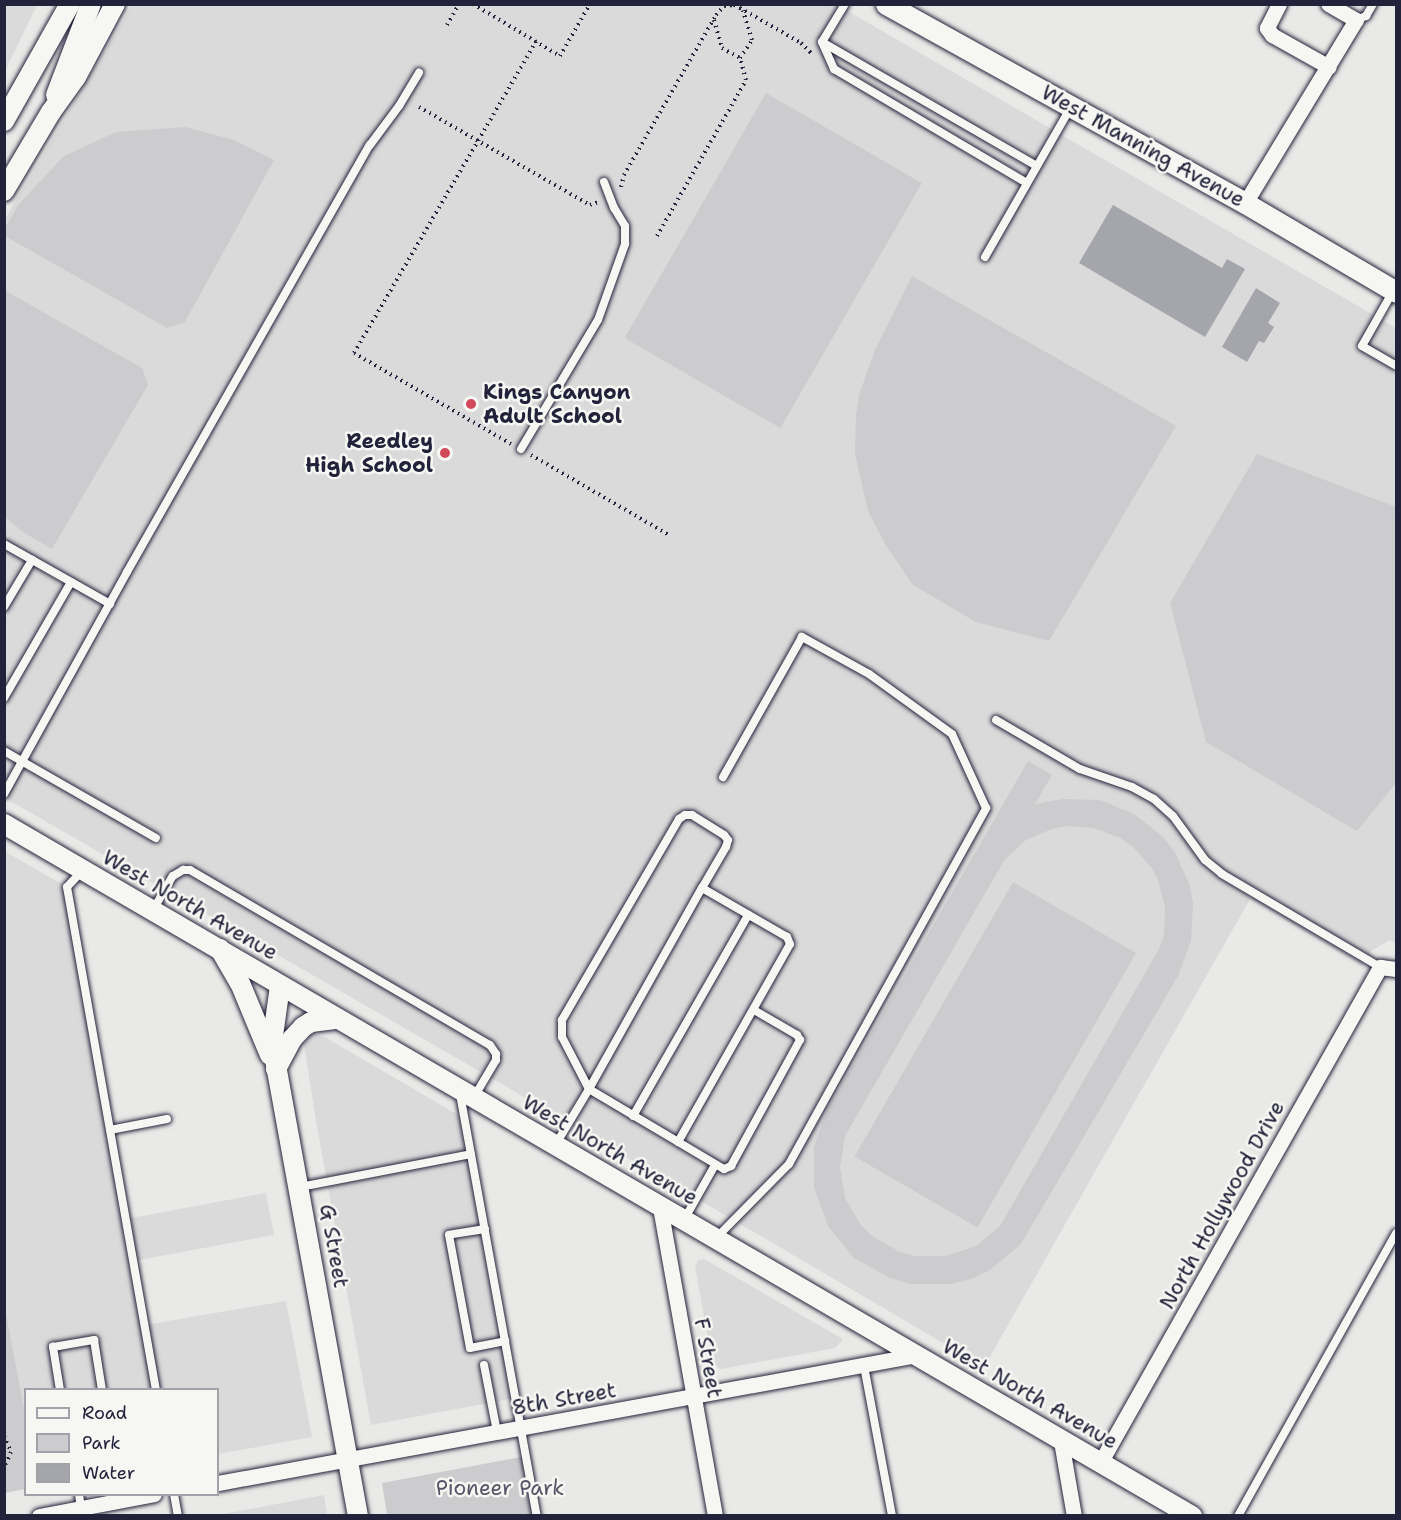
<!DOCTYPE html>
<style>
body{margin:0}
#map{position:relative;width:1401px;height:1520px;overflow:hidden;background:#e9e9e7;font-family:"Shantell Sans",sans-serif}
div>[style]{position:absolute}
.built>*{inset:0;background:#dadada}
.green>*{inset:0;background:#ccccce;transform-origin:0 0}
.water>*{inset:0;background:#a5a5ac}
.path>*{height:4px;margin-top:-2px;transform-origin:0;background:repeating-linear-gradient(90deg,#22223b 0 1.5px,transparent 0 6px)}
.roads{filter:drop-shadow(0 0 2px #22223b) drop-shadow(0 0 2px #22223b)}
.service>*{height:8px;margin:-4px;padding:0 4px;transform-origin:4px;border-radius:4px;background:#f6f6f2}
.minor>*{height:15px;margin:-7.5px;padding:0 7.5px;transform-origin:7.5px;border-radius:7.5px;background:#f6f6f2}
.tertiary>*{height:20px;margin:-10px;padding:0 10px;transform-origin:10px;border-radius:10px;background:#f6f6f2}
.secondary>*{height:21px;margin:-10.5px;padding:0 10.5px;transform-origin:10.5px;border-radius:10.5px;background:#f6f6f2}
.dots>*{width:16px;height:16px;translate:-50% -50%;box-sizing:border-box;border:3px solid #f6f6f2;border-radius:50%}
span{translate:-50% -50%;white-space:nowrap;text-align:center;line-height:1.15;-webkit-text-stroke:5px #f6f6f2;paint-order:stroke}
.street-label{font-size:21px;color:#22223b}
.poi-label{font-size:21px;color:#22223b;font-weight:700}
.left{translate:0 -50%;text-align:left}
.right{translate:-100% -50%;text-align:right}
.park-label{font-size:21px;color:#555567}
.frame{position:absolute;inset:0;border:6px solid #22223b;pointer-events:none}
.legend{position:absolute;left:24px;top:1388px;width:195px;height:108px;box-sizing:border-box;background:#f6f6f2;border:2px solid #a1a1a9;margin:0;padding:8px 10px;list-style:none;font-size:18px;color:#22223b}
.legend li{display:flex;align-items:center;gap:12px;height:30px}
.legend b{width:30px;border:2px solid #a1a1a9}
</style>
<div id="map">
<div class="built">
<i style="clip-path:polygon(5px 4px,37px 5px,5px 71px,4px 5px)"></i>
<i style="clip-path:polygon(132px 5px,837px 5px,1396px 328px,1396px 944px,1390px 940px,1371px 951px,1362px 966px,1250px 899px,984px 1367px,500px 1083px,5px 798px,5px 219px)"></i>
<i style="clip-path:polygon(4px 851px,67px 887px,126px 1219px,266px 1193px,274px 1235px,134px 1261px,145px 1325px,286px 1301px,312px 1437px,218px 1454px,218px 1390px,26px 1390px,25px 1419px,4px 1303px)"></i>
<i style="clip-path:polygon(310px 1034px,323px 1036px,465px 1119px,515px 1398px,371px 1425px,316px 1121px,304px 1044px)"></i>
<i style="clip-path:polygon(704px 1259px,843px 1339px,841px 1342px,835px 1348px,721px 1369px,717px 1367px,712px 1361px,695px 1266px,698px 1260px)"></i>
<i style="clip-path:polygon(324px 1495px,327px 1515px,218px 1515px)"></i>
</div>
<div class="green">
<i style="left:766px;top:93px;width:180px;height:283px;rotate:30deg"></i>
<i style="clip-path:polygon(185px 127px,234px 140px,274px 160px,185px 322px,167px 328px,5px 236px,5px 228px,18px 205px,64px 156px,116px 132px)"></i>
<i style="clip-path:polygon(912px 276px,1176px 426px,1049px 641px,976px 622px,913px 585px,885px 544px,868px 511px,855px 454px,856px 415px,859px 395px,875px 350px)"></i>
<i style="clip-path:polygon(4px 290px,142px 368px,148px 385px,52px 549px,23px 532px,5px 517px)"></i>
<i style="clip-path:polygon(1257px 454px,1396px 507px,1396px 783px,1357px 831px,1206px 742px,1170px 603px)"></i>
<i style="clip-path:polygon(evenodd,1028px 761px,1052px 775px,1035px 804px,1063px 799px,1100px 800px,1134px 814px,1163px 837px,1175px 852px,1190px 886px,1193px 904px,1191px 941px,1178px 976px,1021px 1244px,990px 1270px,971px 1279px,951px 1284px,910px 1284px,890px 1278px,854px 1258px,828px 1226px,814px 1187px,814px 1146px,828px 1108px,1028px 761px,1066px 826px,1094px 828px,1120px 838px,1132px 846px,1151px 867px,1158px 880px,1165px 907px,1164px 935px,1159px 949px,1000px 1226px,976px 1246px,946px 1256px,915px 1256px,900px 1252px,872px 1236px,861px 1225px,845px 1198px,840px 1167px,845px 1136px,1005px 859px,1026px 840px,1052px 829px,1066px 826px)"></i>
<i style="left:1013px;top:882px;width:142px;height:317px;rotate:30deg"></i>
<i style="clip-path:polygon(4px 1303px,26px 1419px,25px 1489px,5px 1493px)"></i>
<i style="clip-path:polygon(526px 1456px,537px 1515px,387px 1515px,382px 1483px)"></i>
</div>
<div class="water">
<i style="clip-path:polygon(1113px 205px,1222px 268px,1227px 259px,1245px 269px,1205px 337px,1079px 263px)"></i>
<i style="clip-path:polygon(1256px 288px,1280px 303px,1268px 323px,1274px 327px,1264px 343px,1259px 341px,1247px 362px,1222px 347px)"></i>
</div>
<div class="path">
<i style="left:473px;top:4px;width:101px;rotate:30.9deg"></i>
<i style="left:560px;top:56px;width:60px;rotate:-60deg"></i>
<i style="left:714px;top:20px;width:29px;rotate:74deg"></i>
<i style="left:722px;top:48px;width:21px;rotate:29deg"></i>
<i style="left:447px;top:25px;width:24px;rotate:-60deg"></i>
<i style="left:419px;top:107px;width:197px;rotate:29.8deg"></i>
<i style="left:590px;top:205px;width:9px;rotate:-21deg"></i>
<i style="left:621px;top:187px;width:12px;rotate:-76deg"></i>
<i style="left:624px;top:175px;width:185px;rotate:-60.1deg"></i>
<i style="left:716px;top:15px;width:12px;rotate:-48deg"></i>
<i style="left:724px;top:6px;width:10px;rotate:-6deg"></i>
<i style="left:734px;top:5px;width:7px;rotate:27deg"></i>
<i style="left:740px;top:8px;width:70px;rotate:29.8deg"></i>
<i style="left:801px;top:43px;width:14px;rotate:45deg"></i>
<i style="left:657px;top:236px;width:180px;rotate:-60.3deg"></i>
<i style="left:746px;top:80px;width:23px;rotate:-105deg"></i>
<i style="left:740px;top:58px;width:22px;rotate:-56deg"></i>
<i style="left:752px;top:40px;width:31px;rotate:-107deg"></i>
<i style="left:511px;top:444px;width:181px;rotate:-149.9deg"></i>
<i style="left:354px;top:353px;width:361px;rotate:-59.7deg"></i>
<i style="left:531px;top:455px;width:160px;rotate:30.1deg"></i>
<i style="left:4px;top:1436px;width:17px;rotate:66deg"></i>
<i style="left:11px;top:1452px;width:17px;rotate:114deg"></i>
</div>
<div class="roads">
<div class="service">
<i style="left:845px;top:4px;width:44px;rotate:121.2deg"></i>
<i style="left:822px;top:42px;width:30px;rotate:66deg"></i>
<i style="left:834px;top:69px;width:224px;rotate:30.6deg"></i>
<i style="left:1356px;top:20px;width:11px;rotate:-22deg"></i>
<i style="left:1366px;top:16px;width:14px;rotate:-60deg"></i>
<i style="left:822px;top:42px;width:248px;rotate:30deg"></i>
<i style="left:985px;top:257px;width:173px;rotate:-60.2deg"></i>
<i style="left:1392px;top:293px;width:61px;rotate:119.5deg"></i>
<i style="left:1362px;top:346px;width:39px;rotate:30deg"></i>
<i style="left:521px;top:449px;width:150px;rotate:-59.2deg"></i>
<i style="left:598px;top:320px;width:81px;rotate:-70.4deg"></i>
<i style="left:625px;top:244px;width:18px;rotate:-90deg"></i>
<i style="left:625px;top:226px;width:21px;rotate:-121deg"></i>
<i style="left:614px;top:208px;width:28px;rotate:-111deg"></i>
<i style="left:4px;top:544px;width:122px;rotate:29.5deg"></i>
<i style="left:4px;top:607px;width:55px;rotate:-59.2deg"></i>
<i style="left:4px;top:698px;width:134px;rotate:-60deg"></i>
<i style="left:996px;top:720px;width:97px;rotate:30.3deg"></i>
<i style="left:1080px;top:769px;width:55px;rotate:19.1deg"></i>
<i style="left:1132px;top:787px;width:25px;rotate:29deg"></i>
<i style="left:1154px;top:799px;width:25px;rotate:42deg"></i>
<i style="left:1173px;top:816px;width:54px;rotate:54deg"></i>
<i style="left:1205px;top:860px;width:22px;rotate:39deg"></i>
<i style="left:1222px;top:874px;width:183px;rotate:30.5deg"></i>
<i style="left:4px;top:751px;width:175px;rotate:29.8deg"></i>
<i style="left:4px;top:794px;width:254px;rotate:-61deg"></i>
<i style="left:127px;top:572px;width:491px;rotate:-60.4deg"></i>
<i style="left:370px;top:145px;width:49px;rotate:-53.4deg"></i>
<i style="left:399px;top:106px;width:39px;rotate:-59deg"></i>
<i style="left:82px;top:871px;width:22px;rotate:133deg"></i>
<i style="left:67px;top:887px;width:511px;rotate:79.97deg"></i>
<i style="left:153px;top:910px;width:39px;rotate:-60deg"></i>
<i style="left:173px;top:876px;width:12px;rotate:-31deg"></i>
<i style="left:183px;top:870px;width:7px"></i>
<i style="left:190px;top:870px;width:347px;rotate:30.3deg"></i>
<i style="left:490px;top:1045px;width:11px;rotate:56deg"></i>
<i style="left:496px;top:1054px;width:6px;rotate:90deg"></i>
<i style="left:496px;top:1060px;width:43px;rotate:120.7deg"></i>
<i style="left:460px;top:1094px;width:429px;rotate:79.7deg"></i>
<i style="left:633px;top:1116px;width:232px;rotate:-60.2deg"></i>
<i style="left:110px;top:1130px;width:58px;rotate:-10.9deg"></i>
<i style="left:678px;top:1142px;width:227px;rotate:-60.5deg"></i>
<i style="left:790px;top:944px;width:8px;rotate:-113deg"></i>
<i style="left:787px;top:937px;width:98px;rotate:-150deg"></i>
<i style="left:556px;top:1144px;width:64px;rotate:-59deg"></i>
<i style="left:589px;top:1089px;width:231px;rotate:-60.7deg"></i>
<i style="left:702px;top:888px;width:48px;rotate:-59.7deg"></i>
<i style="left:726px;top:847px;width:7px;rotate:-74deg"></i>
<i style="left:728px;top:840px;width:6px;rotate:-129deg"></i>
<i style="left:724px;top:835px;width:38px;rotate:-148deg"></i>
<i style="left:692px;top:815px;width:7px;rotate:180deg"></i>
<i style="left:685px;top:815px;width:7px;rotate:146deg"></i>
<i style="left:679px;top:819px;width:233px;rotate:120.2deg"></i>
<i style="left:562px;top:1020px;width:17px;rotate:90deg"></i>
<i style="left:562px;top:1037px;width:59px;rotate:62.6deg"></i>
<i style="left:589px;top:1089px;width:157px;rotate:30.7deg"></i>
<i style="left:724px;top:1169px;width:8px;rotate:-23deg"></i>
<i style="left:731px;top:1166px;width:144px;rotate:-61.3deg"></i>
<i style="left:800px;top:1040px;width:6px;rotate:-121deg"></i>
<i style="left:797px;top:1035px;width:50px;rotate:-149.8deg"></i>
<i style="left:300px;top:1187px;width:174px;rotate:-10.9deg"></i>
<i style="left:685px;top:1218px;width:61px;rotate:-60.5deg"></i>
<i style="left:485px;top:1229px;width:36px;rotate:171deg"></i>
<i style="left:449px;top:1235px;width:115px;rotate:79.5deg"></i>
<i style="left:470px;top:1348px;width:36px;rotate:-11deg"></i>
<i style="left:716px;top:1238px;width:104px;rotate:-45.4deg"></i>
<i style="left:789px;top:1164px;width:407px;rotate:-61deg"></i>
<i style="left:986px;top:808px;width:81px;rotate:-114.7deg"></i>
<i style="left:952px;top:734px;width:102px;rotate:-144.1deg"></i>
<i style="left:869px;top:674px;width:77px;rotate:-151.1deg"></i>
<i style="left:802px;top:637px;width:161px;rotate:119.4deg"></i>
<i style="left:484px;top:1365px;width:68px;rotate:79deg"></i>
<i style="left:864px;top:1366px;width:153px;rotate:79.4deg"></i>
<i style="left:60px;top:1390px;width:44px;rotate:-99.2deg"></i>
<i style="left:53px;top:1347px;width:42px;rotate:-9.7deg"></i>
<i style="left:94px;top:1340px;width:51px;rotate:80.9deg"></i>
<i style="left:79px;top:1494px;width:14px;rotate:82deg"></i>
<i style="left:174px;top:1494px;width:22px;rotate:80deg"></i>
<i style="left:1238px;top:1516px;width:324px;rotate:-60.8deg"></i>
</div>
<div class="minor">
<i style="left:1279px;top:4px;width:27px;rotate:117deg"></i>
<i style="left:1267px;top:28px;width:9px;rotate:54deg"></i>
<i style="left:1272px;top:35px;width:65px;rotate:29.3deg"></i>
<i style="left:1245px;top:203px;width:214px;rotate:-58.8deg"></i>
<i style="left:1356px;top:20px;width:32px;rotate:-150deg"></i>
<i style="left:660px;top:1207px;width:314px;rotate:79.9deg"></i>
<i style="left:1061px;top:1441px;width:76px;rotate:80.2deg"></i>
<i style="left:1100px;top:1463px;width:570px;rotate:-60.55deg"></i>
<i style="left:1380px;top:967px;width:16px;rotate:7deg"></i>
<i style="left:218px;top:1483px;width:711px;rotate:-10.38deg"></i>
<i style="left:39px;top:1516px;width:117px;rotate:-10.8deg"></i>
</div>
<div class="tertiary">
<i style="left:56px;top:95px;width:97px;rotate:-69deg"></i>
<i style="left:4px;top:121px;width:134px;rotate:-60.6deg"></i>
<i style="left:4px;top:191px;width:92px;rotate:-59.3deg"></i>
<i style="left:51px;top:112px;width:43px;rotate:-54.5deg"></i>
<i style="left:76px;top:77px;width:83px;rotate:-61.9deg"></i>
<i style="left:4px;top:824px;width:1375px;rotate:30.22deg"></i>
<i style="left:220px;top:949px;width:39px;rotate:60deg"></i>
<i style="left:240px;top:983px;width:78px;rotate:67.4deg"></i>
<i style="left:280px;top:986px;width:58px;rotate:98deg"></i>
<i style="left:272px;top:1043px;width:481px;rotate:79.7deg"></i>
<i style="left:276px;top:1069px;width:34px;rotate:-62deg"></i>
<i style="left:292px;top:1039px;width:16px;rotate:-47deg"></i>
<i style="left:303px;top:1027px;width:9px;rotate:-32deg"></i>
<i style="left:311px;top:1022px;width:26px;rotate:-7deg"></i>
</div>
<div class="secondary">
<i style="left:886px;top:4px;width:410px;rotate:29deg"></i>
<i style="left:1245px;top:203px;width:175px;rotate:30.5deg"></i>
</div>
</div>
<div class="dots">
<i style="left:471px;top:404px;background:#d1495b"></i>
<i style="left:445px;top:453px;background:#d1495b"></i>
</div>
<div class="street-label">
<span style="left:1143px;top:146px;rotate:29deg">West Manning Avenue</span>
<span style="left:190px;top:905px;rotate:30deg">West North Avenue</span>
<span style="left:610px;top:1150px;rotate:30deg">West North Avenue</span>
<span style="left:1222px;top:1205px;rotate:-61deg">North Hollywood Drive</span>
<span style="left:334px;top:1246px;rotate:80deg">G Street</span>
<span style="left:708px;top:1358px;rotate:80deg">F Street</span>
<span style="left:1030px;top:1394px;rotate:30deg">West North Avenue</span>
<span style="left:564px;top:1399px;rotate:-10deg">8th Street</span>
</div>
<div class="poi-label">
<span class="left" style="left:483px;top:404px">Kings Canyon<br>Adult School</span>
<span class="right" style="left:433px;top:453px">Reedley<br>High School</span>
</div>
<div class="park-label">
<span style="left:500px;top:1488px">Pioneer Park</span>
</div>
<div class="frame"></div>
<ul class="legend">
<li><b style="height:8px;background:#f6f6f2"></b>Road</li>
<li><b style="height:16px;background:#ccccce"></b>Park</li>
<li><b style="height:16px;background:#a5a5ac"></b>Water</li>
</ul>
</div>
